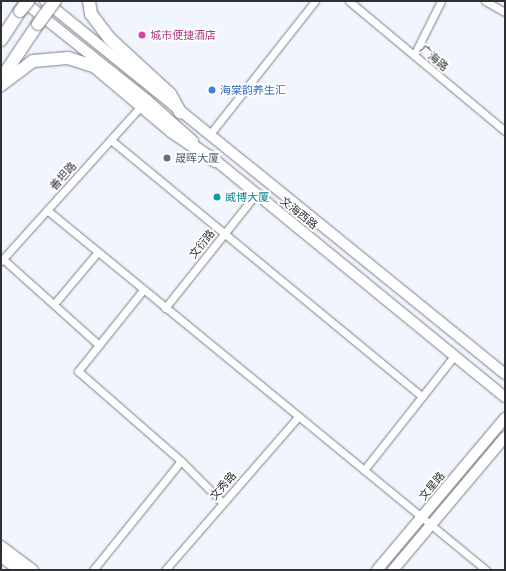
<!DOCTYPE html>
<meta charset="utf-8">
<style>
body{margin:0}
#map{position:relative;width:506px;height:571px;overflow:hidden;background:#f1f6fe;font-family:"Golos Text","Noto Sans SC",sans-serif}
div>[style]{position:absolute}
.roads{filter:drop-shadow(0 0 1px #7a7f86) drop-shadow(0 0 1px #7a7f86)}
.street>*{height:7px;margin:-3.5px;padding:0 3.5px;transform-origin:3.5px;border-radius:3.5px;background:#fff}
.secondary>*{height:10px;margin:-5px;padding:0 5px;transform-origin:5px;border-radius:5px;background:#fff}
.highway>*{height:12px;margin:-6px;padding:0 6px;transform-origin:6px;border-radius:6px;background:#fff}
.bridges{filter:drop-shadow(0 0 1px #7a7f86) drop-shadow(0 0 1px #7a7f86)}
.highway-bridge>*{height:12px;margin:-6px;padding:0 6px;transform-origin:6px;border-radius:6px;background:#fff}
.dots>*{width:11px;height:11px;translate:-50% -50%;box-sizing:border-box;border:2px solid #fff;border-radius:50%}
span{translate:-50% -50%;white-space:nowrap;text-align:center;line-height:1.15;-webkit-text-stroke:3.5px #fff;paint-order:stroke}
.hotel-label{font-size:11px;color:#b23c85}
.left{translate:0 -50%;text-align:left}
.street-label{font-size:11px;color:#2e3033}
.shop-label{font-size:11px;color:#366cbe}
.service-label{font-size:11px;color:#4e5e75}
.culture-label{font-size:11px;color:#0d838f}
.frame{position:absolute;inset:0;border:2px solid #2e3033;pointer-events:none}
</style>
<div id="map">
<div class="roads">
<div class="street">
<i style="left:349px;top:1px;width:203px;rotate:39.8deg"></i>
<i style="left:485px;top:1px;width:23px;rotate:29deg"></i>
<i style="left:414px;top:55px;width:60px;rotate:-63.4deg"></i>
<i style="left:210px;top:134px;width:169px;rotate:-51.7deg"></i>
<i style="left:111px;top:140px;width:403px;rotate:39.5deg"></i>
<i style="left:47px;top:210px;width:568px;rotate:39.35deg"></i>
<i style="left:3px;top:259px;width:129px;rotate:41.9deg"></i>
<i style="left:1px;top:261px;width:209px;rotate:-47.9deg"></i>
<i style="left:143px;top:290px;width:104px;rotate:128.7deg"></i>
<i style="left:78px;top:371px;width:137px;rotate:41.1deg"></i>
<i style="left:181px;top:461px;width:59px;rotate:45deg"></i>
<i style="left:54px;top:304px;width:67px;rotate:-49.9deg"></i>
<i style="left:165px;top:308px;width:146px;rotate:-51.4deg"></i>
<i style="left:364px;top:470px;width:145px;rotate:-51.7deg"></i>
<i style="left:93px;top:570px;width:140px;rotate:-51.1deg"></i>
<i style="left:165px;top:570px;width:203px;rotate:-49deg"></i>
</div>
<div class="secondary">
<i style="left:23px;top:1px;width:159px;rotate:38.6deg"></i>
<i style="left:147px;top:100px;width:62px;rotate:41.7deg"></i>
<i style="left:45px;top:1px;width:592px;rotate:39.04deg"></i>
<i style="left:209px;top:155px;width:382px;rotate:39.3deg"></i>
<i style="left:1px;top:546px;width:40px;rotate:37deg"></i>
<i style="left:1px;top:557px;width:22px;rotate:36deg"></i>
<i style="left:377px;top:570px;width:199px;rotate:-49.9deg"></i>
<i style="left:393px;top:570px;width:174px;rotate:-49.9deg"></i>
</div>
<div class="highway">
<i style="left:89px;top:1px;width:13px;rotate:81deg"></i>
<i style="left:91px;top:14px;width:30px;rotate:53deg"></i>
<i style="left:109px;top:38px;width:83px;rotate:42.6deg"></i>
<i style="left:170px;top:94px;width:21px;rotate:61deg"></i>
<i style="left:1px;top:40px;width:35px;rotate:-57deg"></i>
<i style="left:1px;top:79px;width:66px;rotate:-56.1deg"></i>
<i style="left:1px;top:85px;width:40px;rotate:-37deg"></i>
<i style="left:33px;top:61px;width:35px;rotate:-5deg"></i>
<i style="left:68px;top:58px;width:28px;rotate:18deg"></i>
<i style="left:95px;top:67px;width:99px;rotate:40.1deg"></i>
<i style="left:171px;top:131px;width:53px;rotate:34.3deg"></i>
</div>
</div>
<div class="bridges">
<div class="highway-bridge">
<i style="left:20px;top:11px;width:13px;rotate:-51deg"></i>
<i style="left:38px;top:24px;width:29px;rotate:-54deg"></i>
</div>
</div>
<div class="dots">
<i style="left:142px;top:35px;background:#d1479c"></i>
<i style="left:212px;top:90px;background:#3f7fe0"></i>
<i style="left:167px;top:158px;background:#5c6f8a"></i>
<i style="left:217px;top:197px;background:#0f9aa8"></i>
</div>
<div class="hotel-label">
<span class="left" style="left:150px;top:35px">城市便捷酒店</span>
</div>
<div class="street-label">
<span style="left:434px;top:58px;rotate:40deg">广海路</span>
<span style="left:63px;top:176px;rotate:-48deg">善坦路</span>
<span style="left:299px;top:213px;rotate:39deg">文海西路</span>
<span style="left:202px;top:244px;rotate:-51deg">文衍路</span>
<span style="left:223px;top:486px;rotate:-49deg">文秀路</span>
<span style="left:432px;top:486px;rotate:-50deg">文星路</span>
</div>
<div class="shop-label">
<span class="left" style="left:220px;top:90px">海棠韵养生汇</span>
</div>
<div class="service-label">
<span class="left" style="left:175px;top:158px">晟晖大厦</span>
</div>
<div class="culture-label">
<span class="left" style="left:225px;top:197px">威博大厦</span>
</div>
<div class="frame"></div>
</div>
